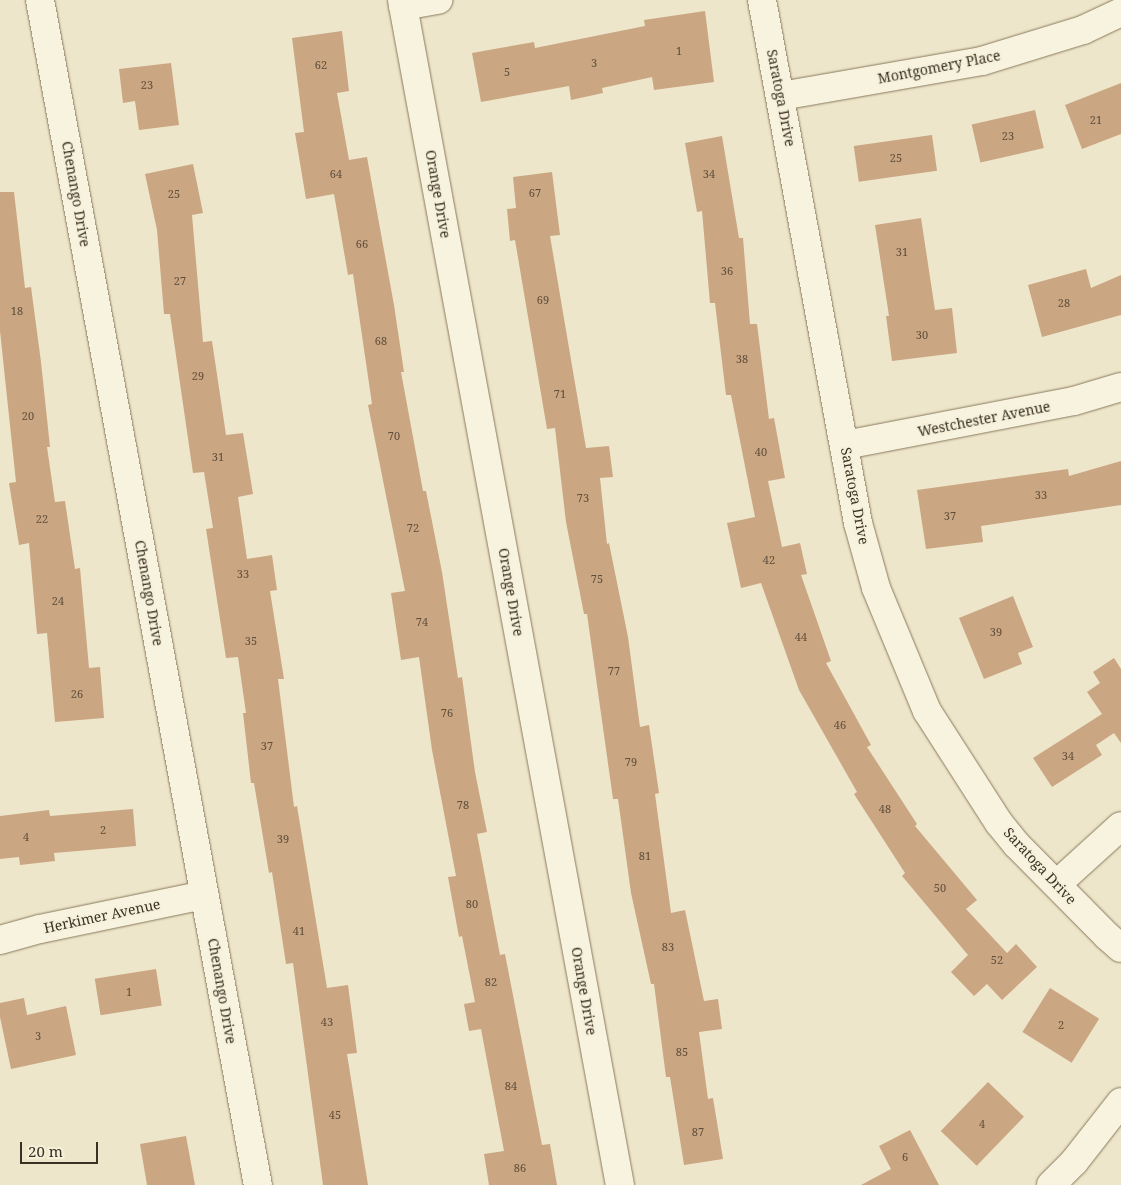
<!DOCTYPE html>
<style>
body{margin:0}
#map{position:relative;width:1121px;height:1185px;overflow:hidden;background:#eee6ca;font-family:"Noto Serif",serif}
div>[style]{position:absolute}
.building>*{inset:0;background:#caa682;transform-origin:0 0}
.roads{filter:drop-shadow(0 0 1px #8a795f) drop-shadow(0 0 1px #8a795f)}
.street>*{height:28px;margin:-14px;padding:0 14px;transform-origin:14px;border-radius:14px;background:#f8f3de}
span{translate:-50% -50%;white-space:nowrap;text-align:center;line-height:1.15;-webkit-text-stroke:4px #f5f0da;paint-order:stroke}
.number-label{font-size:11px;color:#5f4e3a}
.number-label span{-webkit-text-stroke-width:0}
.street-label{font-size:14px;color:#3b3022}
.scale{position:absolute;left:20px;top:1142px;width:78px;height:22px;box-sizing:border-box;border:2px solid #3b3022;border-top:0;padding-left:6px;font-size:15px;line-height:18px;white-space:nowrap;color:#3b3022;-webkit-text-stroke:4px #f5f0da;paint-order:stroke}
</style>
<div id="map">
<div class="building">
<i style="clip-path:polygon(705px 11px,714px 82px,654px 90px,652px 77px,602px 88px,603px 93px,571px 100px,569px 86px,481px 102px,472px 53px,534px 42px,535px 48px,645px 26px,644px 20px)"></i>
<i style="clip-path:polygon(342px 31px,349px 91px,337px 93px,349px 160px,367px 157px,394px 305px,404px 372px,401px 372px,423px 491px,426px 491px,442px 572px,458px 678px,462px 677px,475px 772px,487px 832px,477px 834px,500px 955px,505px 954px,542px 1145px,550px 1144px,557px 1185px,489px 1185px,484px 1154px,504px 1151px,481px 1029px,469px 1031px,464px 1004px,475px 1002px,462px 936px,459px 937px,448px 877px,456px 876px,432px 750px,419px 657px,401px 660px,391px 593px,405px 591px,368px 405px,372px 404px,353px 274px,348px 275px,334px 194px,306px 199px,295px 133px,304px 132px,292px 38px)"></i>
<i style="clip-path:polygon(171px 63px,179px 125px,139px 130px,135px 101px,123px 103px,119px 69px)"></i>
<i style="clip-path:polygon(1121px 83px,1121px 134px,1082px 149px,1065px 105px)"></i>
<i style="left:1035px;top:110px;width:39px;height:65px;rotate:77deg"></i>
<i style="left:932px;top:135px;width:36px;height:79px;rotate:82deg"></i>
<i style="clip-path:polygon(722px 136px,739px 238px,743px 238px,750px 324px,757px 324px,769px 419px,774px 418px,785px 478px,768px 481px,782px 547px,800px 543px,807px 574px,801px 575px,831px 661px,826px 663px,871px 745px,867px 747px,917px 824px,915px 826px,977px 900px,966px 909px,1007px 953px,1016px 944px,1037px 967px,1002px 1000px,987px 984px,974px 996px,951px 972px,968px 955px,902px 876px,905px 873px,854px 794px,857px 792px,799px 690px,761px 583px,741px 588px,727px 523px,755px 517px,731px 395px,726px 395px,715px 303px,710px 303px,702px 211px,697px 212px,685px 143px)"></i>
<i style="clip-path:polygon(193px 164px,203px 213px,192px 215px,203px 342px,212px 341px,226px 435px,243px 433px,253px 494px,238px 497px,247px 559px,272px 555px,277px 590px,270px 591px,284px 679px,278px 679px,294px 807px,297px 806px,327px 988px,348px 985px,357px 1053px,347px 1054px,368px 1185px,323px 1185px,293px 963px,286px 964px,272px 872px,269px 873px,254px 783px,251px 783px,243px 713px,246px 713px,238px 657px,226px 658px,206px 529px,213px 528px,204px 472px,193px 473px,170px 314px,164px 314px,157px 230px,145px 174px)"></i>
<i style="clip-path:polygon(552px 172px,560px 235px,550px 236px,586px 448px,609px 446px,613px 477px,600px 478px,607px 544px,609px 543px,628px 637px,640px 727px,649px 725px,659px 793px,655px 794px,671px 913px,685px 910px,704px 1001px,718px 999px,722px 1029px,699px 1032px,708px 1099px,713px 1098px,723px 1159px,684px 1165px,670px 1077px,666px 1077px,654px 984px,651px 984px,631px 893px,618px 799px,613px 799px,587px 614px,584px 614px,566px 522px,555px 428px,547px 429px,515px 240px,510px 241px,507px 209px,516px 208px,513px 177px)"></i>
<i style="clip-path:polygon(0 192px,14px 192px,25px 288px,31px 287px,41px 362px,50px 447px,47px 447px,55px 502px,65px 501px,75px 569px,80px 568px,89px 668px,100px 667px,104px 718px,55px 722px,47px 633px,37px 634px,29px 543px,19px 545px,9px 483px,16px 482px,0 331px)"></i>
<i style="clip-path:polygon(921px 218px,935px 310px,952px 308px,957px 353px,892px 361px,886px 316px,889px 316px,875px 225px)"></i>
<i style="clip-path:polygon(1086px 269px,1091px 288px,1121px 275px,1121px 315px,1042px 337px,1028px 285px)"></i>
<i style="clip-path:polygon(1121px 461px,1121px 505px,981px 526px,983px 542px,926px 549px,917px 490px,1068px 469px,1069px 476px)"></i>
<i style="clip-path:polygon(1013px 596px,1033px 647px,1018px 653px,1022px 664px,984px 679px,959px 618px)"></i>
<i style="clip-path:polygon(1114px 658px,1121px 669px,1121px 743px,1114px 733px,1096px 745px,1102px 755px,1052px 787px,1033px 758px,1102px 714px,1087px 692px,1100px 683px,1093px 672px)"></i>
<i style="clip-path:polygon(133px 809px,136px 846px,54px 853px,55px 861px,20px 865px,19px 857px,0 859px,0 816px,49px 810px,50px 816px)"></i>
<i style="left:156px;top:969px;width:37px;height:62px;rotate:81deg"></i>
<i style="left:1050px;top:988px;width:58px;height:52px;rotate:32deg"></i>
<i style="clip-path:polygon(24px 998px,27px 1015px,66px 1006px,76px 1055px,11px 1069px,0 1017px,0 1003px)"></i>
<i style="left:988px;top:1082px;width:50px;height:68px;rotate:44deg"></i>
<i style="clip-path:polygon(910px 1130px,939px 1185px,861px 1185px,891px 1169px,879px 1146px)"></i>
<i style="clip-path:polygon(186px 1136px,195px 1185px,147px 1185px,140px 1144px)"></i>
</div>
<div class="roads">
<div class="street">
<i style="left:40px;top:0;width:1205px;rotate:79.58deg"></i>
<i style="left:402px;top:0;width:1205px;rotate:79.58deg"></i>
<i style="left:762px;top:0;width:532px;rotate:79.6deg"></i>
<i style="left:858px;top:523px;width:67px;rotate:74.5deg"></i>
<i style="left:876px;top:588px;width:133px;rotate:67.5deg"></i>
<i style="left:927px;top:711px;width:133px;rotate:57.3deg"></i>
<i style="left:999px;top:823px;width:28px;rotate:51deg"></i>
<i style="left:1017px;top:845px;width:128px;rotate:45.3deg"></i>
<i style="left:1107px;top:936px;width:18px;rotate:41deg"></i>
<i style="left:403px;top:6px;width:36px;rotate:-10deg"></i>
<i style="left:781px;top:96px;width:204px;rotate:-9.9deg"></i>
<i style="left:982px;top:61px;width:106px;rotate:-17.1deg"></i>
<i style="left:1083px;top:30px;width:42px;rotate:-25.3deg"></i>
<i style="left:845px;top:445px;width:233px;rotate:-10.9deg"></i>
<i style="left:1074px;top:401px;width:49px;rotate:-16.6deg"></i>
<i style="left:1057px;top:884px;width:86px;rotate:-42.2deg"></i>
<i style="left:0;top:940px;width:41px;rotate:-15.4deg"></i>
<i style="left:40px;top:929px;width:167px;rotate:-11.7deg"></i>
<i style="left:1051px;top:1185px;width:33px;rotate:-45deg"></i>
<i style="left:1074px;top:1162px;width:76px;rotate:-51.9deg"></i>
</div>
</div>
<div class="number-label">
<span style="left:679px;top:51px">1</span>
<span style="left:594px;top:63px">3</span>
<span style="left:321px;top:65px">62</span>
<span style="left:507px;top:72px">5</span>
<span style="left:147px;top:85px">23</span>
<span style="left:1096px;top:120px">21</span>
<span style="left:1008px;top:136px">23</span>
<span style="left:896px;top:158px">25</span>
<span style="left:336px;top:174px">64</span>
<span style="left:709px;top:174px">34</span>
<span style="left:535px;top:193px">67</span>
<span style="left:174px;top:194px">25</span>
<span style="left:362px;top:244px">66</span>
<span style="left:902px;top:252px">31</span>
<span style="left:727px;top:271px">36</span>
<span style="left:180px;top:281px">27</span>
<span style="left:543px;top:300px">69</span>
<span style="left:1064px;top:303px">28</span>
<span style="left:17px;top:311px">18</span>
<span style="left:922px;top:335px">30</span>
<span style="left:381px;top:341px">68</span>
<span style="left:742px;top:359px">38</span>
<span style="left:198px;top:376px">29</span>
<span style="left:560px;top:394px">71</span>
<span style="left:28px;top:416px">20</span>
<span style="left:394px;top:436px">70</span>
<span style="left:761px;top:452px">40</span>
<span style="left:218px;top:457px">31</span>
<span style="left:1041px;top:495px">33</span>
<span style="left:583px;top:498px">73</span>
<span style="left:950px;top:516px">37</span>
<span style="left:42px;top:519px">22</span>
<span style="left:413px;top:528px">72</span>
<span style="left:769px;top:560px">42</span>
<span style="left:243px;top:574px">33</span>
<span style="left:597px;top:579px">75</span>
<span style="left:58px;top:601px">24</span>
<span style="left:422px;top:622px">74</span>
<span style="left:996px;top:632px">39</span>
<span style="left:801px;top:637px">44</span>
<span style="left:251px;top:641px">35</span>
<span style="left:614px;top:671px">77</span>
<span style="left:77px;top:694px">26</span>
<span style="left:447px;top:713px">76</span>
<span style="left:840px;top:725px">46</span>
<span style="left:267px;top:746px">37</span>
<span style="left:1068px;top:756px">34</span>
<span style="left:631px;top:762px">79</span>
<span style="left:463px;top:805px">78</span>
<span style="left:885px;top:809px">48</span>
<span style="left:103px;top:830px">2</span>
<span style="left:26px;top:837px">4</span>
<span style="left:283px;top:839px">39</span>
<span style="left:645px;top:856px">81</span>
<span style="left:940px;top:888px">50</span>
<span style="left:472px;top:904px">80</span>
<span style="left:299px;top:931px">41</span>
<span style="left:668px;top:947px">83</span>
<span style="left:997px;top:960px">52</span>
<span style="left:491px;top:982px">82</span>
<span style="left:129px;top:992px">1</span>
<span style="left:327px;top:1022px">43</span>
<span style="left:1061px;top:1025px">2</span>
<span style="left:38px;top:1036px">3</span>
<span style="left:682px;top:1052px">85</span>
<span style="left:511px;top:1086px">84</span>
<span style="left:335px;top:1115px">45</span>
<span style="left:982px;top:1124px">4</span>
<span style="left:698px;top:1132px">87</span>
<span style="left:905px;top:1157px">6</span>
<span style="left:520px;top:1168px">86</span>
</div>
<div class="street-label">
<span style="left:939px;top:67px;rotate:-11deg">Montgomery Place</span>
<span style="left:781px;top:98px;rotate:79deg">Saratoga Drive</span>
<span style="left:76px;top:194px;rotate:80deg">Chenango Drive</span>
<span style="left:438px;top:194px;rotate:80deg">Orange Drive</span>
<span style="left:984px;top:419px;rotate:-11deg">Westchester Avenue</span>
<span style="left:855px;top:496px;rotate:79deg">Saratoga Drive</span>
<span style="left:511px;top:592px;rotate:80deg">Orange Drive</span>
<span style="left:149px;top:593px;rotate:80deg">Chenango Drive</span>
<span style="left:1040px;top:866px;rotate:47deg">Saratoga Drive</span>
<span style="left:102px;top:916px;rotate:-12deg">Herkimer Avenue</span>
<span style="left:222px;top:991px;rotate:80deg">Chenango Drive</span>
<span style="left:584px;top:991px;rotate:80deg">Orange Drive</span>
</div>
<div class="scale">20 m</div>
</div>
